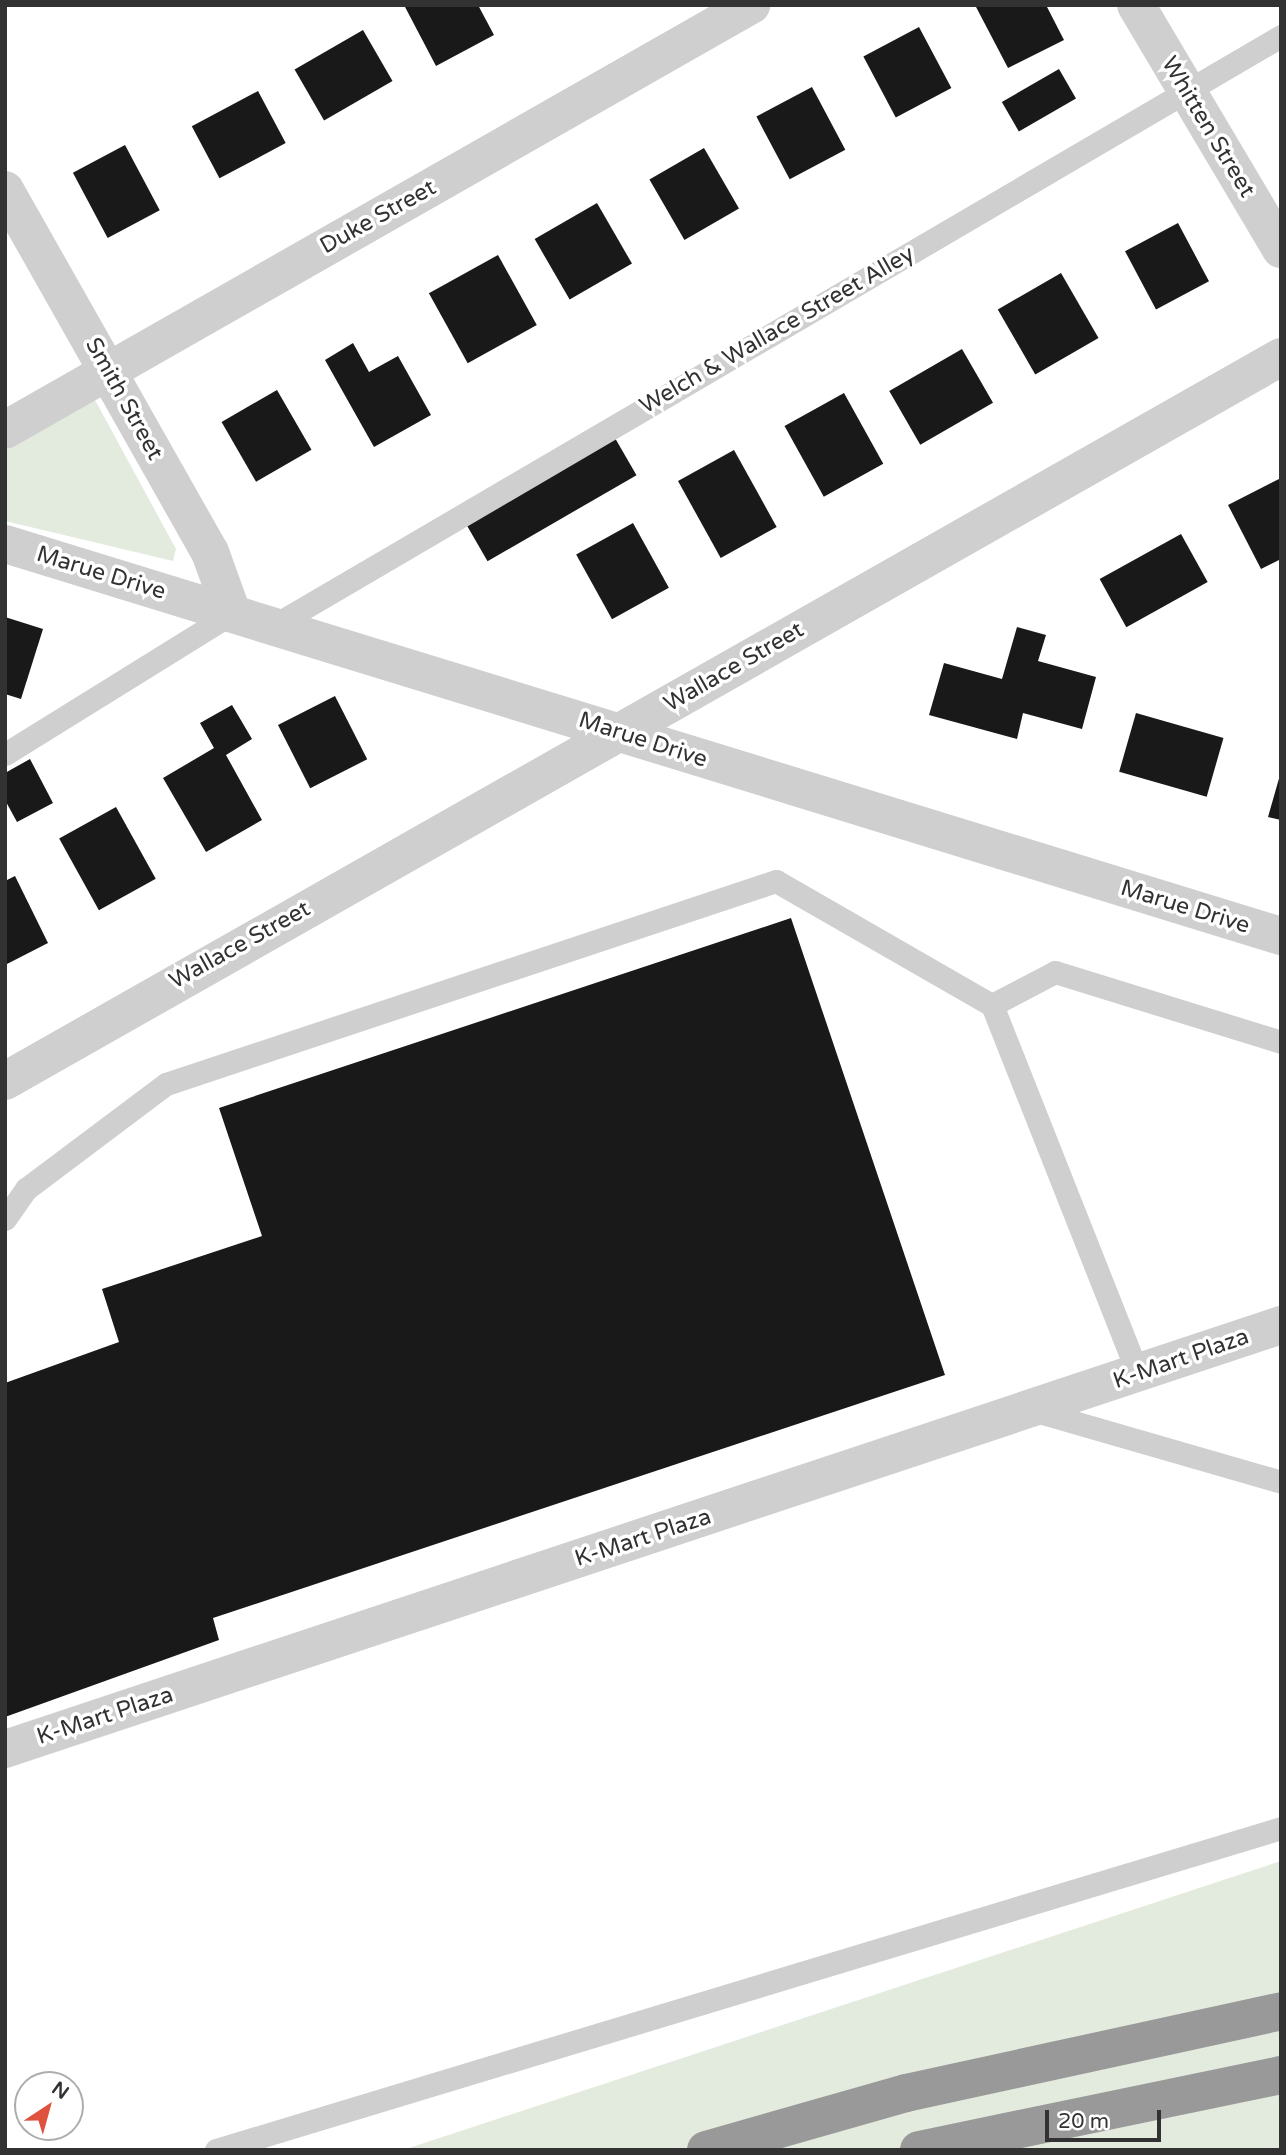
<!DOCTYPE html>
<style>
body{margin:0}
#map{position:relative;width:1286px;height:2155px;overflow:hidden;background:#fff;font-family:"Varela Round",sans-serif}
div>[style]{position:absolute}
.green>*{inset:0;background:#e3ebde}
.building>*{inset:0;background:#191919;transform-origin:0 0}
.service>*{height:23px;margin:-11.5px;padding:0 11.5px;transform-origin:11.5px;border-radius:11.5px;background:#cfcfcf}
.minor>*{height:38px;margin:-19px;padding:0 19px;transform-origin:19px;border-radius:19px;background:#cfcfcf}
.tertiary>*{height:38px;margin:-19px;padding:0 19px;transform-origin:19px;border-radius:19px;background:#cfcfcf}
.motorway>*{height:38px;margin:-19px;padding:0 19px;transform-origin:19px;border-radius:19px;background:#999}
span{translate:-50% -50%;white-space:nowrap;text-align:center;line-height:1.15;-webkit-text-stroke:7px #fff;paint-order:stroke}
.street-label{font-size:23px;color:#323232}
.frame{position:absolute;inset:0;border:7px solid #323232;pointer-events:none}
.north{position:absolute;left:14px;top:2071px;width:70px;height:70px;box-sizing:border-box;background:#fff;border:2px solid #adadad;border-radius:50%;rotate:36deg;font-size:19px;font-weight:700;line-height:28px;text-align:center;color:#323232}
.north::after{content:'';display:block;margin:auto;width:24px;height:32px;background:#de523f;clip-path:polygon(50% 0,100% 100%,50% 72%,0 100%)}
.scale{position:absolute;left:1045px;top:2110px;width:116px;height:32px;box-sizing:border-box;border:4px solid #323232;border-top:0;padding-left:9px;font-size:21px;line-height:24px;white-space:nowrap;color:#323232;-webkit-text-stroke:5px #fff;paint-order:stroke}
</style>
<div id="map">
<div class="green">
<i style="clip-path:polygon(95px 400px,176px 549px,173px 561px,5px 521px,5px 451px)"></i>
<i style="clip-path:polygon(1281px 1861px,1281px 2150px,403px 2150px)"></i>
</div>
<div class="building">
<i style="clip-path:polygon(404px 5px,478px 5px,494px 35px,436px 66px)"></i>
<i style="clip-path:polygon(975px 5px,1046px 5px,1064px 40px,1008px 68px)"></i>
<i style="left:919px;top:27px;width:69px;height:63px;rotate:62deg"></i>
<i style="left:363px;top:30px;width:59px;height:79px;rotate:60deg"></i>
<i style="left:1059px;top:69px;width:34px;height:66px;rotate:60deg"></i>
<i style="left:812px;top:87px;width:71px;height:63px;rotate:62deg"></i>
<i style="left:258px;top:91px;width:59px;height:75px;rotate:62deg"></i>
<i style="left:125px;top:145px;width:74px;height:59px;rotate:62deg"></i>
<i style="left:704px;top:148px;width:70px;height:63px;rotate:60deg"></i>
<i style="left:597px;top:203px;width:70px;height:72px;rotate:60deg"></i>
<i style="left:1178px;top:223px;width:66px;height:60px;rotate:62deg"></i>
<i style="left:498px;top:255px;width:80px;height:79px;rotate:61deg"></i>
<i style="left:1061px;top:273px;width:75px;height:73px;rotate:60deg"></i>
<i style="clip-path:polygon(353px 343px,369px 372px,398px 356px,431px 415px,374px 447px,325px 360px)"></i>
<i style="left:962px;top:349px;width:62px;height:84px;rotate:60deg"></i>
<i style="left:277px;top:390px;width:69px;height:64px;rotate:60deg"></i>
<i style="left:844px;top:393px;width:81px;height:68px;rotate:61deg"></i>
<i style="left:615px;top:438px;width:43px;height:172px;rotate:60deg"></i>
<i style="left:734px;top:450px;width:88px;height:64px;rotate:61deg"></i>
<i style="clip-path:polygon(1281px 478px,1281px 559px,1261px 569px,1228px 505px)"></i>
<i style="left:633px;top:523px;width:74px;height:65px;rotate:61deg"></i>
<i style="left:1181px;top:534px;width:55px;height:93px;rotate:61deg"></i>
<i style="clip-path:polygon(5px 617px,43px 629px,21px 699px,5px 694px)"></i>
<i style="clip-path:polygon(1017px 627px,1046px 635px,1038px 661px,1096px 677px,1082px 729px,1023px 713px,1017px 739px,929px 715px,944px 663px,1002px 679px)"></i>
<i style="left:335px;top:696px;width:71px;height:64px;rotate:63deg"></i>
<i style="clip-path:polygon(232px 705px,252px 739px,226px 755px,262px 820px,206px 852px,163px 778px,214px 748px,200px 723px)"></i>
<i style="left:1136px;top:713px;width:91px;height:61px;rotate:16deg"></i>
<i style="clip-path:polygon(30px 759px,53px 803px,17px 822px,5px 800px,5px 773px)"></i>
<i style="clip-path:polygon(1280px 775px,1281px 776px,1281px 820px,1268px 817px)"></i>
<i style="left:116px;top:807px;width:82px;height:65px;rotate:61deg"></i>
<i style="clip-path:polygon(15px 876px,48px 943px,5px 965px,5px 881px)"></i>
<i style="clip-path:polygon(791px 918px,945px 1375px,213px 1618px,219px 1640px,5px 1717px,5px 1383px,119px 1342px,102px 1289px,262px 1236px,219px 1108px)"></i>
</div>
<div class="service">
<i style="left:275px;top:625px;width:1166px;rotate:-30.35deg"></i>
<i style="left:5px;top:754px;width:267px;rotate:-31.8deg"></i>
<i style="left:992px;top:1005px;width:71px;rotate:-27.6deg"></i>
<i style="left:1055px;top:972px;width:237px;rotate:17.2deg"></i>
<i style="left:5px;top:1219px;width:37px;rotate:-55deg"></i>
<i style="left:26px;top:1189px;width:175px;rotate:-36.9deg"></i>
<i style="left:166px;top:1084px;width:643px;rotate:-18.41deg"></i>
<i style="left:776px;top:881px;width:249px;rotate:29.9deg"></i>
<i style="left:992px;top:1005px;width:396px;rotate:68.4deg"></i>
<i style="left:1032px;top:1410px;width:259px;rotate:16.1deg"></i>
<i style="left:216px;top:2150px;width:1113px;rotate:-16.82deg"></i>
</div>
<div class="minor">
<i style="left:1136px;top:5px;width:284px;rotate:59.3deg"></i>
<i style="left:5px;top:190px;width:416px;rotate:60.5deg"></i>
<i style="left:210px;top:552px;width:65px;rotate:70.2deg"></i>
<i style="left:5px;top:430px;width:859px;rotate:-29.67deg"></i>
<i style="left:5px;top:1081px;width:1467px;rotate:-29.57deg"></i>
<i style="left:5px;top:1749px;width:1345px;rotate:-18.38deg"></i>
</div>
<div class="tertiary">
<i style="left:5px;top:544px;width:1335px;rotate:17.08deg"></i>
</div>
<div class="motorway">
<i style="left:706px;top:2150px;width:208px;rotate:-15.9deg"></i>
<i style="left:906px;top:2093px;width:384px;rotate:-12.3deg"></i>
<i style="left:919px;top:2150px;width:370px;rotate:-11.7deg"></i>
</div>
<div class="street-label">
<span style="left:1208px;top:127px;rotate:59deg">Whitten Street</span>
<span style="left:378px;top:217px;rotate:-29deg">Duke Street</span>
<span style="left:777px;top:330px;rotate:-30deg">Welch &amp; Wallace Street Alley</span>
<span style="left:124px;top:399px;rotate:61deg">Smith Street</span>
<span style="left:101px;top:573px;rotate:17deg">Marue Drive</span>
<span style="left:734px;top:667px;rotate:-30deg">Wallace Street</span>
<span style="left:643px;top:740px;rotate:18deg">Marue Drive</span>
<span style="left:1185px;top:907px;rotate:17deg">Marue Drive</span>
<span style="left:240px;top:945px;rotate:-29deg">Wallace Street</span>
<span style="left:1181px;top:1359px;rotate:-19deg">K-Mart Plaza</span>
<span style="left:643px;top:1538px;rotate:-18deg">K-Mart Plaza</span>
<span style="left:105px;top:1716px;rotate:-18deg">K-Mart Plaza</span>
</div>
<div class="frame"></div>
<div class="north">N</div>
<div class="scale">20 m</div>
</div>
